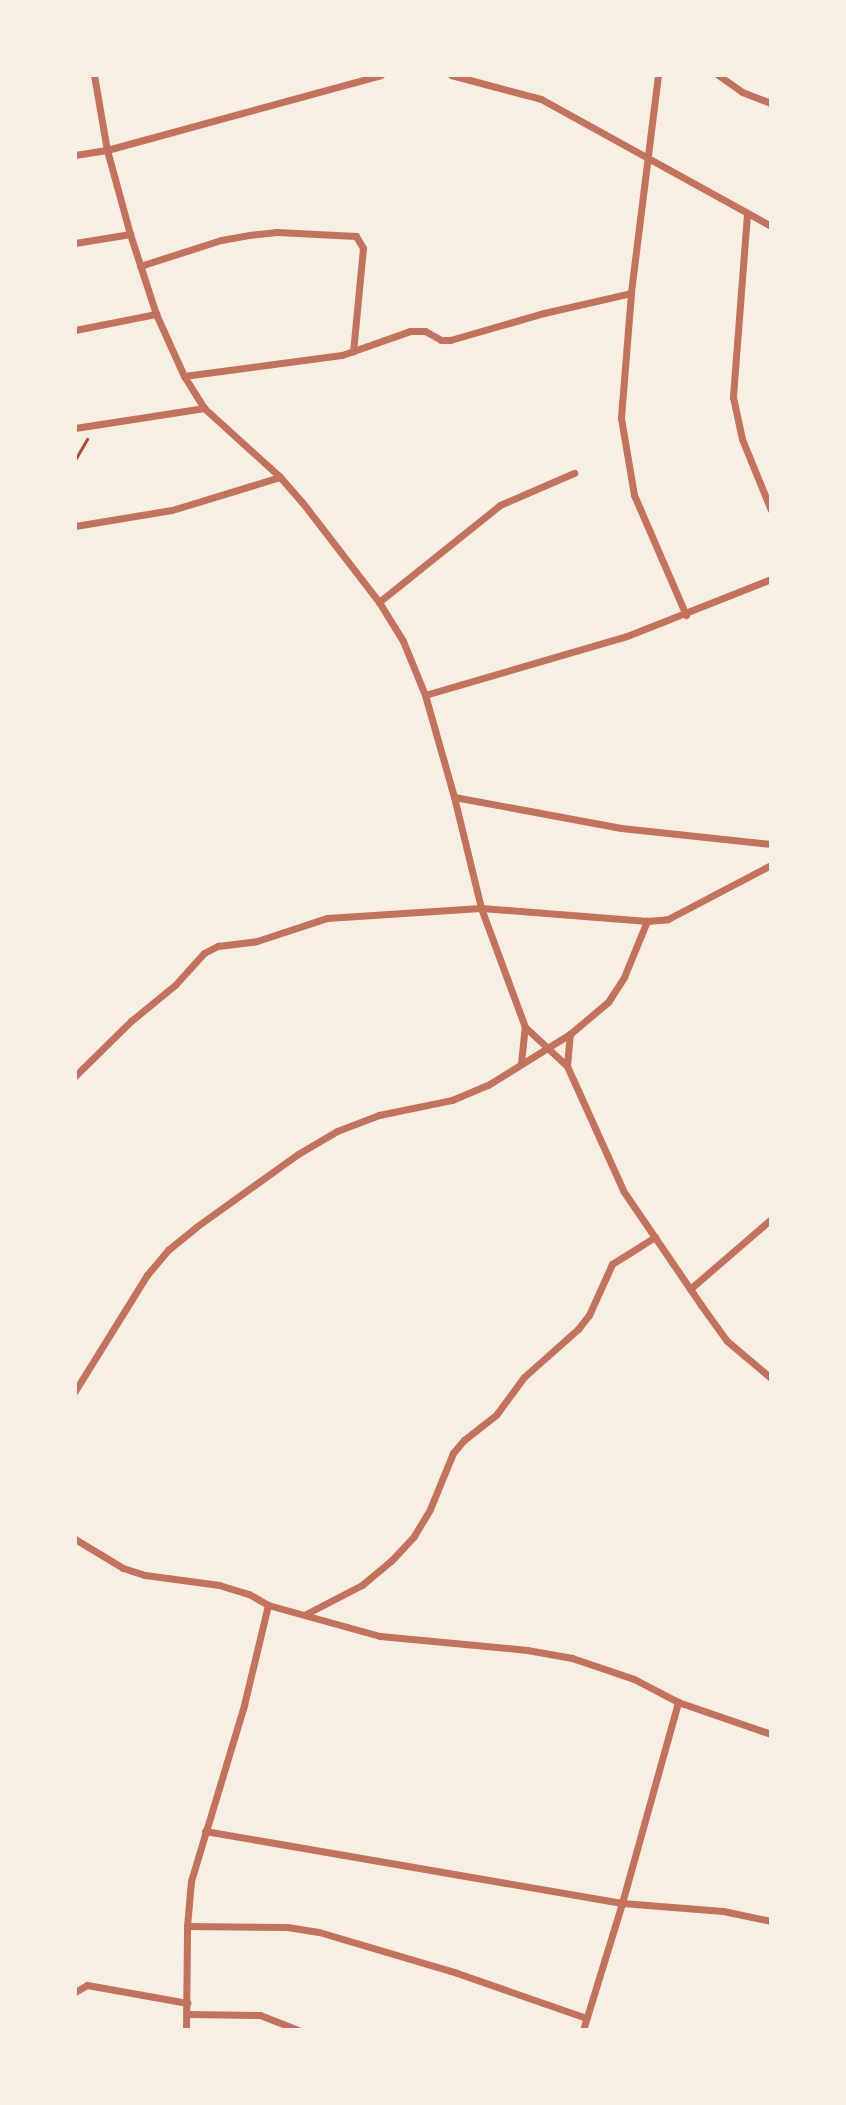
<!DOCTYPE html>
<style>
body{margin:0}
#map{position:relative;width:846px;height:2105px;overflow:hidden;background:#f6efe4;font-family:"DejaVu Sans",sans-serif}
div>[style]{position:absolute}
.path>*{height:2.5px;margin:-1.25px;padding:0 1.25px;transform-origin:1.25px;border-radius:1.25px;background:#b5482f}
.minor>*{height:7px;margin:-3.5px;padding:0 3.5px;transform-origin:3.5px;border-radius:3.5px;background:#c5725c}
span{translate:-50% -50%;white-space:nowrap;text-align:center;line-height:1.15;-webkit-text-stroke:6px #f6efe4;paint-order:stroke}
.frame{position:absolute;inset:0;border:77px solid #f6efe4;pointer-events:none}
</style>
<div id="map">
<div class="path">
<i style="left:75px;top:460px;width:24px;rotate:-60deg"></i>
</div>
<div class="minor">
<i style="left:94px;top:75px;width:76px;rotate:80.2deg"></i>
<i style="left:107px;top:150px;width:87px;rotate:74.7deg"></i>
<i style="left:130px;top:234px;width:84px;rotate:72deg"></i>
<i style="left:156px;top:314px;width:68px;rotate:65.7deg"></i>
<i style="left:184px;top:376px;width:38px;rotate:58deg"></i>
<i style="left:204px;top:408px;width:103px;rotate:42.2deg"></i>
<i style="left:280px;top:477px;width:33px;rotate:49deg"></i>
<i style="left:302px;top:502px;width:126px;rotate:52.4deg"></i>
<i style="left:379px;top:602px;width:46px;rotate:58.4deg"></i>
<i style="left:403px;top:641px;width:58px;rotate:67.8deg"></i>
<i style="left:425px;top:695px;width:106px;rotate:74.1deg"></i>
<i style="left:454px;top:797px;width:114px;rotate:76.3deg"></i>
<i style="left:481px;top:908px;width:127px;rotate:69.7deg"></i>
<i style="left:525px;top:1027px;width:57px;rotate:42.9deg"></i>
<i style="left:567px;top:1066px;width:138px;rotate:65.7deg"></i>
<i style="left:624px;top:1192px;width:137px;rotate:55.7deg"></i>
<i style="left:701px;top:1305px;width:44px;rotate:54.2deg"></i>
<i style="left:727px;top:1341px;width:57px;rotate:40.1deg"></i>
<i style="left:451px;top:75px;width:93px;rotate:14.9deg"></i>
<i style="left:541px;top:99px;width:263px;rotate:28.9deg"></i>
<i style="left:658px;top:75px;width:220px;rotate:97.1deg"></i>
<i style="left:631px;top:293px;width:125px;rotate:94.6deg"></i>
<i style="left:621px;top:418px;width:78px;rotate:80.4deg"></i>
<i style="left:634px;top:495px;width:131px;rotate:66.6deg"></i>
<i style="left:718px;top:75px;width:29px;rotate:35deg"></i>
<i style="left:742px;top:92px;width:31px;rotate:21deg"></i>
<i style="left:75px;top:155px;width:32px;rotate:-9deg"></i>
<i style="left:107px;top:150px;width:284px;rotate:-15.3deg"></i>
<i style="left:747px;top:214px;width:184px;rotate:94.4deg"></i>
<i style="left:733px;top:397px;width:43px;rotate:77.9deg"></i>
<i style="left:742px;top:439px;width:77px;rotate:67.8deg"></i>
<i style="left:75px;top:243px;width:56px;rotate:-9.3deg"></i>
<i style="left:140px;top:266px;width:85px;rotate:-17.8deg"></i>
<i style="left:221px;top:240px;width:28px;rotate:-10deg"></i>
<i style="left:249px;top:235px;width:28px;rotate:-6deg"></i>
<i style="left:277px;top:232px;width:79px;rotate:2.9deg"></i>
<i style="left:356px;top:236px;width:14px;rotate:60deg"></i>
<i style="left:363px;top:248px;width:104px;rotate:95.5deg"></i>
<i style="left:75px;top:330px;width:83px;rotate:-11.2deg"></i>
<i style="left:184px;top:376px;width:159px;rotate:-7.6deg"></i>
<i style="left:342px;top:355px;width:72px;rotate:-19.4deg"></i>
<i style="left:410px;top:331px;width:15px"></i>
<i style="left:425px;top:331px;width:18px;rotate:29deg"></i>
<i style="left:441px;top:340px;width:9px"></i>
<i style="left:450px;top:340px;width:98px;rotate:-16deg"></i>
<i style="left:544px;top:313px;width:89px;rotate:-12.9deg"></i>
<i style="left:75px;top:428px;width:131px;rotate:-8.8deg"></i>
<i style="left:75px;top:526px;width:98px;rotate:-9.4deg"></i>
<i style="left:172px;top:510px;width:113px;rotate:-17deg"></i>
<i style="left:379px;top:602px;width:155px;rotate:-38.7deg"></i>
<i style="left:500px;top:505px;width:81px;rotate:-23.4deg"></i>
<i style="left:425px;top:695px;width:210px;rotate:-16.3deg"></i>
<i style="left:627px;top:636px;width:155px;rotate:-21.6deg"></i>
<i style="left:454px;top:797px;width:170px;rotate:10.5deg"></i>
<i style="left:621px;top:828px;width:151px;rotate:6.1deg"></i>
<i style="left:521px;top:1063px;width:36px;rotate:-84deg"></i>
<i style="left:567px;top:1066px;width:32px;rotate:-85deg"></i>
<i style="left:75px;top:1076px;width:78px;rotate:-44.5deg"></i>
<i style="left:131px;top:1021px;width:57px;rotate:-39.3deg"></i>
<i style="left:175px;top:985px;width:43px;rotate:-47.8deg"></i>
<i style="left:204px;top:953px;width:16px;rotate:-27deg"></i>
<i style="left:218px;top:946px;width:39px;rotate:-7deg"></i>
<i style="left:257px;top:941px;width:74px;rotate:-18.2deg"></i>
<i style="left:327px;top:918px;width:154px;rotate:-3.7deg"></i>
<i style="left:481px;top:908px;width:167px;rotate:4.5deg"></i>
<i style="left:647px;top:921px;width:21px;rotate:-5deg"></i>
<i style="left:668px;top:919px;width:116px;rotate:-27.7deg"></i>
<i style="left:690px;top:1289px;width:107px;rotate:-40.8deg"></i>
<i style="left:75px;top:1391px;width:137px;rotate:-58.2deg"></i>
<i style="left:147px;top:1275px;width:33px;rotate:-50deg"></i>
<i style="left:168px;top:1250px;width:36px;rotate:-39deg"></i>
<i style="left:196px;top:1227px;width:125px;rotate:-35.6deg"></i>
<i style="left:298px;top:1154px;width:45px;rotate:-30.5deg"></i>
<i style="left:337px;top:1131px;width:45px;rotate:-20.9deg"></i>
<i style="left:379px;top:1115px;width:75px;rotate:-11.6deg"></i>
<i style="left:452px;top:1100px;width:39px;rotate:-23deg"></i>
<i style="left:488px;top:1085px;width:97px;rotate:-31.9deg"></i>
<i style="left:570px;top:1034px;width:50px;rotate:-40.1deg"></i>
<i style="left:608px;top:1002px;width:30px;rotate:-57deg"></i>
<i style="left:624px;top:977px;width:61px;rotate:-67.7deg"></i>
<i style="left:75px;top:1539px;width:56px;rotate:31.1deg"></i>
<i style="left:123px;top:1568px;width:23px;rotate:18deg"></i>
<i style="left:145px;top:1575px;width:75px;rotate:7.7deg"></i>
<i style="left:219px;top:1585px;width:31px;rotate:17deg"></i>
<i style="left:249px;top:1594px;width:22px;rotate:30deg"></i>
<i style="left:268px;top:1605px;width:116px;rotate:15.5deg"></i>
<i style="left:380px;top:1636px;width:148px;rotate:5.4deg"></i>
<i style="left:527px;top:1650px;width:46px;rotate:10.1deg"></i>
<i style="left:572px;top:1658px;width:65px;rotate:18.7deg"></i>
<i style="left:634px;top:1679px;width:50px;rotate:27.6deg"></i>
<i style="left:678px;top:1702px;width:98px;rotate:19deg"></i>
<i style="left:306px;top:1614px;width:63px;rotate:-27.4deg"></i>
<i style="left:362px;top:1585px;width:38px;rotate:-40deg"></i>
<i style="left:391px;top:1561px;width:34px;rotate:-47deg"></i>
<i style="left:414px;top:1536px;width:31px;rotate:-59deg"></i>
<i style="left:430px;top:1509px;width:61px;rotate:-67.7deg"></i>
<i style="left:453px;top:1453px;width:17px;rotate:-50deg"></i>
<i style="left:464px;top:1440px;width:41px;rotate:-38deg"></i>
<i style="left:496px;top:1415px;width:47px;rotate:-53.6deg"></i>
<i style="left:524px;top:1377px;width:72px;rotate:-41.6deg"></i>
<i style="left:578px;top:1329px;width:18px;rotate:-52deg"></i>
<i style="left:589px;top:1315px;width:56px;rotate:-65.7deg"></i>
<i style="left:612px;top:1264px;width:51px;rotate:-32.1deg"></i>
<i style="left:205px;top:1831px;width:423px;rotate:9.8deg"></i>
<i style="left:622px;top:1903px;width:101px;rotate:4.5deg"></i>
<i style="left:723px;top:1911px;width:49px;rotate:11.8deg"></i>
<i style="left:187px;top:1926px;width:100px;rotate:0.6deg"></i>
<i style="left:287px;top:1927px;width:32px;rotate:9deg"></i>
<i style="left:319px;top:1932px;width:144px;rotate:16.5deg"></i>
<i style="left:457px;top:1973px;width:137px;rotate:19.2deg"></i>
<i style="left:75px;top:1992px;width:14px;rotate:-30deg"></i>
<i style="left:87px;top:1985px;width:102px;rotate:10.2deg"></i>
<i style="left:187px;top:2014px;width:73px;rotate:0.8deg"></i>
<i style="left:260px;top:2015px;width:41px;rotate:21.5deg"></i>
<i style="left:186px;top:2030px;width:104px;rotate:-89.4deg"></i>
<i style="left:187px;top:1926px;width:45px;rotate:-84.9deg"></i>
<i style="left:191px;top:1881px;width:184px;rotate:-73.2deg"></i>
<i style="left:244px;top:1705px;width:103px;rotate:-76.5deg"></i>
<i style="left:583px;top:2030px;width:133px;rotate:-72.9deg"></i>
<i style="left:622px;top:1903px;width:209px;rotate:-74.4deg"></i>
</div>
<div class="frame"></div>
</div>
